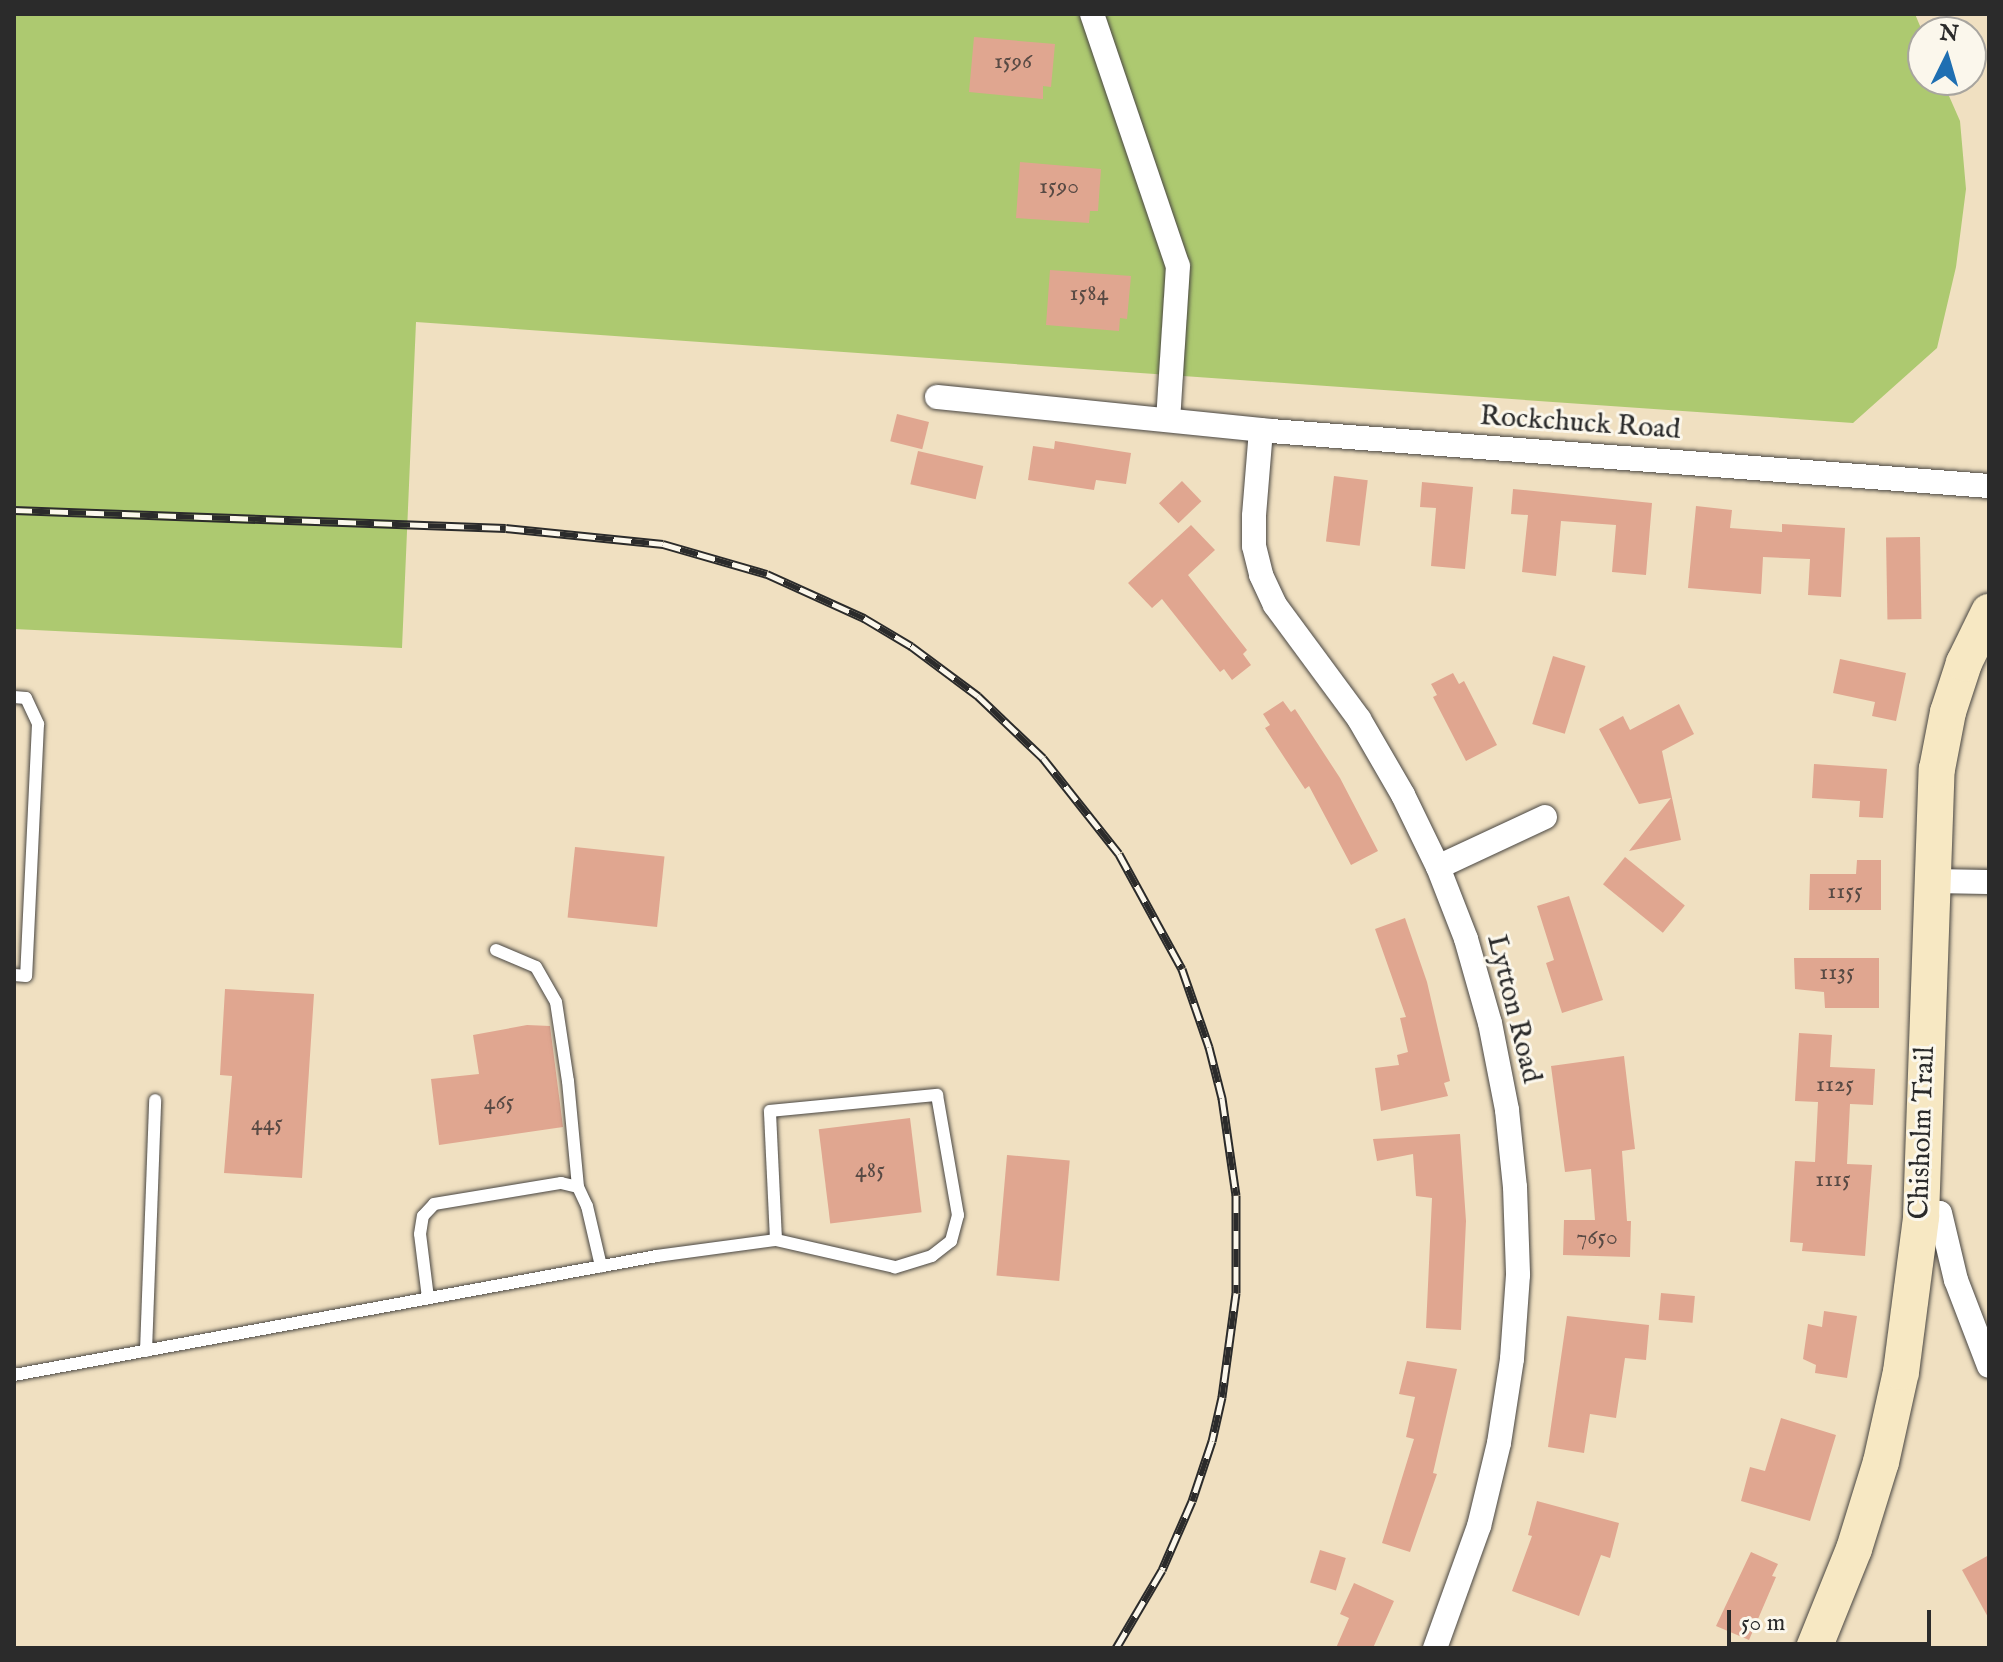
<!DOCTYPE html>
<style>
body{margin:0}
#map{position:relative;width:2003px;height:1662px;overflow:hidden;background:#f0e0c1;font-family:"IM FELL English",serif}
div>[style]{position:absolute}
.green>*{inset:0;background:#adc970}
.building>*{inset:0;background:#e0a690;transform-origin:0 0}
.roads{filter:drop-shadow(0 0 2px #494642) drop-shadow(0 0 2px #494642)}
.lane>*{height:12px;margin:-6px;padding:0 6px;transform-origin:6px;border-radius:6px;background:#fff}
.street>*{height:24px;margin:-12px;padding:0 12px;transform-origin:12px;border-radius:12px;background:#fff}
.secondary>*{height:36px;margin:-18px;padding:0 18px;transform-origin:18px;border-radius:18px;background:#f7e8c3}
.rail>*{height:9px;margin-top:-4.5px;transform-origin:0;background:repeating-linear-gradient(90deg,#fbf7ec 0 18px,#2b2b2b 0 36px);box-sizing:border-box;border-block:2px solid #2b2b2b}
span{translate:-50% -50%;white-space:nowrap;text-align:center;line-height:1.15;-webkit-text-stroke:6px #fbf7ec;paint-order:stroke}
.number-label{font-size:24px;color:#584a44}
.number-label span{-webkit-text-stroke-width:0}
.street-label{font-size:28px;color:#2b2b2b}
.frame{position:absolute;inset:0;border:16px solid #2b2b2b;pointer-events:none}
.north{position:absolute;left:1907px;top:16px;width:80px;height:80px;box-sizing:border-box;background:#fbf7ec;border:2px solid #a8a59f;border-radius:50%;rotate:5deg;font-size:22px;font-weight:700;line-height:32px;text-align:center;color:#2b2b2b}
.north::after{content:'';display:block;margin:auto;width:28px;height:36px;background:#1f6fb2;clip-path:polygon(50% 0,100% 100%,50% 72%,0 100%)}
.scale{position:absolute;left:1727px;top:1610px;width:204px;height:36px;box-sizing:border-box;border:4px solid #2b2b2b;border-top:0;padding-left:10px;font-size:24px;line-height:28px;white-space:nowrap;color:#2b2b2b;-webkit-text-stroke:6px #fbf7ec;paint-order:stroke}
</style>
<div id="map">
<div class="green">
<i style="clip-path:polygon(14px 14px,1915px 14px,1923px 33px,1923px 80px,1942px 80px,1960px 121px,1966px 189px,1956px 267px,1937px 348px,1853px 423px,416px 322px,402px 648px,14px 629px)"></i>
</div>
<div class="building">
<i style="clip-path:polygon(974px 37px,1055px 44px,1051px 87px,1043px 86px,1043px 99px,969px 92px)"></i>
<i style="clip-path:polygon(1020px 162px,1101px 169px,1098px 211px,1090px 211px,1089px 223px,1016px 218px)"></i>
<i style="clip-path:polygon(1050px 270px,1131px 276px,1127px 319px,1120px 318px,1119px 331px,1046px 325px)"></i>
<i style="left:897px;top:414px;width:33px;height:28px;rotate:14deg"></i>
<i style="clip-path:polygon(1055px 441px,1131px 453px,1126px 484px,1096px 480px,1094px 490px,1028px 480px,1033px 446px,1054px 449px)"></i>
<i style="left:918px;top:451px;width:67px;height:34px;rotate:13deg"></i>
<i style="left:1334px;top:476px;width:34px;height:66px;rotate:7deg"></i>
<i style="left:1182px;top:481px;width:28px;height:32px;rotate:46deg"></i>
<i style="clip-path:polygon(1422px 482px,1473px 487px,1465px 569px,1431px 566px,1436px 508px,1420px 507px)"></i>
<i style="clip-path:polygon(1513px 489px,1652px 503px,1646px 575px,1612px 572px,1616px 525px,1561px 521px,1556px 576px,1522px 572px,1528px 515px,1511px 514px)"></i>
<i style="clip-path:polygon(1696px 506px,1732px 510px,1730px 528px,1782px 532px,1782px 524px,1845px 528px,1841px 597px,1808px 595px,1810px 559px,1763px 557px,1761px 594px,1688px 588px)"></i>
<i style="clip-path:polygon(1191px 525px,1215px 550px,1188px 575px,1247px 650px,1243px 654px,1251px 665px,1232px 680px,1224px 669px,1220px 672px,1162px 599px,1152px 608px,1128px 583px)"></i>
<i style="left:1920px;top:537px;width:82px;height:34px;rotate:89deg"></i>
<i style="left:1553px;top:656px;width:34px;height:71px;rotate:17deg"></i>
<i style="clip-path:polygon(1840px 659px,1906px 673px,1896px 721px,1872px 716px,1875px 702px,1833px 693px)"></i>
<i style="clip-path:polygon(1453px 673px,1459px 684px,1464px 681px,1497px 745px,1466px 761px,1433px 697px,1437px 695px,1431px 684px)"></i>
<i style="clip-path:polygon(1283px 701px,1291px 712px,1295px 709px,1340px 778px,1378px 851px,1351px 865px,1309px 786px,1305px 789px,1265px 728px,1270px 725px,1263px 714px)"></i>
<i style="clip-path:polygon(1679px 704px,1694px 734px,1662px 751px,1681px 840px,1629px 851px,1671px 798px,1639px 804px,1599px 729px,1623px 716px,1630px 730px)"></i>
<i style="clip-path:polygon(1814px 764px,1887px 769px,1883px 818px,1859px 817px,1860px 801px,1812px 798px)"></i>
<i style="left:575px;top:847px;width:90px;height:71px;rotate:6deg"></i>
<i style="left:1625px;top:857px;width:77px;height:35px;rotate:39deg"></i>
<i style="clip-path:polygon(1857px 860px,1881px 860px,1881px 910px,1809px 910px,1810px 874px,1856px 874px)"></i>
<i style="clip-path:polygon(1569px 896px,1603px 1000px,1562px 1013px,1546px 963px,1554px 960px,1537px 906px)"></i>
<i style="clip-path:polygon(1405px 918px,1427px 982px,1450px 1081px,1444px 1083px,1448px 1096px,1381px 1111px,1375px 1068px,1399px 1065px,1397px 1055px,1408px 1052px,1400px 1018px,1406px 1017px,1375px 929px)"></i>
<i style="clip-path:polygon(1794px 958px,1879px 958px,1879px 1008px,1825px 1008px,1824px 992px,1795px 989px)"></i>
<i style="clip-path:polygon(225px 989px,314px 994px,302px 1178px,224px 1173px,232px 1076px,220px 1075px)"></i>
<i style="clip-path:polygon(527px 1025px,550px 1026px,563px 1127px,439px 1145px,431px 1079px,479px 1074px,473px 1035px)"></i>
<i style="clip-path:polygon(1799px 1033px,1832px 1035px,1830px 1067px,1875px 1069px,1873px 1105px,1850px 1104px,1847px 1164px,1872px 1165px,1865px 1256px,1802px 1251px,1803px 1243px,1790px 1242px,1795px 1161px,1815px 1162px,1818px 1102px,1795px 1101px)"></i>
<i style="clip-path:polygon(1624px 1056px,1635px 1149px,1622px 1151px,1627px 1221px,1631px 1221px,1630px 1257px,1563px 1255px,1564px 1220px,1595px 1220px,1591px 1169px,1565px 1172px,1551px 1066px)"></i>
<i style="left:910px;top:1118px;width:95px;height:92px;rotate:83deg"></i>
<i style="clip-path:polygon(1460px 1134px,1466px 1221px,1461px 1330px,1426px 1328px,1432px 1198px,1416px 1196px,1413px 1154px,1377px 1161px,1373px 1139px)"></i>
<i style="left:1007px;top:1155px;width:63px;height:121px;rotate:5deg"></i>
<i style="left:1661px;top:1293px;width:34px;height:27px;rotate:5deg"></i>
<i style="clip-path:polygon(1824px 1311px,1857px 1316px,1847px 1378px,1815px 1373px,1816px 1365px,1803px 1359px,1808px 1324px,1822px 1327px)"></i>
<i style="clip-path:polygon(1567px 1316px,1649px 1325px,1646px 1360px,1625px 1358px,1616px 1418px,1590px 1414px,1584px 1453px,1548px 1447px)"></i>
<i style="clip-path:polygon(1407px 1361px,1457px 1369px,1433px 1473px,1437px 1474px,1410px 1552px,1382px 1543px,1414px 1439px,1406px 1437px,1415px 1397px,1399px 1394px)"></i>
<i style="clip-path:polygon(1781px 1418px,1836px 1435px,1810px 1521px,1741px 1501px,1750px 1467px,1765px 1471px)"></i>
<i style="clip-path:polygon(1537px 1501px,1619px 1523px,1610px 1558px,1601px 1555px,1579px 1616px,1512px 1591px,1532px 1536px,1528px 1535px)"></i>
<i style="left:1320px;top:1550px;width:27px;height:34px;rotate:17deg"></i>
<i style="clip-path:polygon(1751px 1552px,1778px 1564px,1772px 1576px,1776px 1577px,1749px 1640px,1716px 1626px)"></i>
<i style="clip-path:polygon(1989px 1555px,1989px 1619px,1962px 1570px)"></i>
<i style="clip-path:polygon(1354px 1583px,1394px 1601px,1373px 1648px,1336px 1648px,1349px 1618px,1340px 1614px)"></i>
</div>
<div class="roads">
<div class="lane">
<i style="left:14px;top:697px;width:12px;rotate:5deg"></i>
<i style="left:26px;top:698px;width:29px;rotate:65deg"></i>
<i style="left:38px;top:724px;width:252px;rotate:92.7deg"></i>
<i style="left:26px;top:976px;width:12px;rotate:-175deg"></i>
<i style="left:496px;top:950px;width:43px;rotate:23deg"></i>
<i style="left:536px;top:967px;width:40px;rotate:60.3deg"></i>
<i style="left:556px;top:1002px;width:80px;rotate:81.4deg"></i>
<i style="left:568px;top:1081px;width:106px;rotate:84.6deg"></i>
<i style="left:428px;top:1298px;width:64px;rotate:-97.1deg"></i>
<i style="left:420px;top:1234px;width:18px;rotate:-81deg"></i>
<i style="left:423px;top:1216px;width:16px;rotate:-47deg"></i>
<i style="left:434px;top:1204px;width:129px;rotate:-9.4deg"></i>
<i style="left:561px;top:1183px;width:17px;rotate:13deg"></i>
<i style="left:578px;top:1187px;width:21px;rotate:65deg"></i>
<i style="left:587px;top:1206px;width:62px;rotate:76.9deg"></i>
<i style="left:146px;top:1351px;width:251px;rotate:-87.9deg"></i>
<i style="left:14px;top:1375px;width:654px;rotate:-10.49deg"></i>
<i style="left:657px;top:1256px;width:120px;rotate:-7.7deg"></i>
<i style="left:776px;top:1240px;width:129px;rotate:-92.7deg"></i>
<i style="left:770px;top:1111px;width:168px;rotate:-5.5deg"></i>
<i style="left:937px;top:1095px;width:122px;rotate:80.1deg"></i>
<i style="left:958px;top:1215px;width:27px;rotate:105deg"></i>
<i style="left:951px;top:1241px;width:24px;rotate:142deg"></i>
<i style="left:932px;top:1256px;width:39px;rotate:163deg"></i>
<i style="left:895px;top:1267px;width:122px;rotate:-167.2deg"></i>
</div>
<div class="street">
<i style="left:1092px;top:14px;width:266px;rotate:71.2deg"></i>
<i style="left:1178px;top:266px;width:154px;rotate:93.7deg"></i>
<i style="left:937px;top:397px;width:336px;rotate:5.8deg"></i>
<i style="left:1271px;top:431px;width:720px;rotate:4.38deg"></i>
<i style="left:1261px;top:430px;width:86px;rotate:94.7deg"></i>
<i style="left:1254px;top:516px;width:30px;rotate:90deg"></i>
<i style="left:1254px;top:546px;width:30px;rotate:76deg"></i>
<i style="left:1261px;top:575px;width:33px;rotate:65deg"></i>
<i style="left:1275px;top:605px;width:142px;rotate:53.6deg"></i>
<i style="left:1359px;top:719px;width:88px;rotate:59.9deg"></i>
<i style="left:1403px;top:795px;width:80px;rotate:64.1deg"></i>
<i style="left:1438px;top:867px;width:77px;rotate:68.7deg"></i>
<i style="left:1466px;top:939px;width:87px;rotate:74.1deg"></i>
<i style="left:1490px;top:1023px;width:89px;rotate:78.9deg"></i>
<i style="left:1507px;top:1110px;width:77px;rotate:84.1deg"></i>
<i style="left:1515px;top:1187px;width:88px;rotate:88deg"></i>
<i style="left:1518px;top:1275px;width:84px;rotate:94.1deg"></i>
<i style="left:1512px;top:1359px;width:85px;rotate:98.8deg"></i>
<i style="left:1499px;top:1443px;width:85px;rotate:103.5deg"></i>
<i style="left:1479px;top:1526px;width:130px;rotate:109.8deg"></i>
<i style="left:1438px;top:867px;width:118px;rotate:-25deg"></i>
<i style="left:1932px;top:881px;width:57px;rotate:1deg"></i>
<i style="left:1921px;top:1217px;width:19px;rotate:-12deg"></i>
<i style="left:1940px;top:1213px;width:69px;rotate:76.6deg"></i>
<i style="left:1956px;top:1280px;width:92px;rotate:69deg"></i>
</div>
<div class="secondary">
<i style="left:1814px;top:1648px;width:107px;rotate:-68deg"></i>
<i style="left:1854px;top:1549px;width:91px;rotate:-72.8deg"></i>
<i style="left:1881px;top:1462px;width:92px;rotate:-77.5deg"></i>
<i style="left:1901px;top:1372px;width:156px;rotate:-82.6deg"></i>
<i style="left:1921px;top:1217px;width:448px;rotate:-88deg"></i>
<i style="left:1937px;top:769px;width:58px;rotate:-79.1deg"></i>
<i style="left:1948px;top:712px;width:52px;rotate:-71.9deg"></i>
<i style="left:1964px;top:663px;width:57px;rotate:-63.9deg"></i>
</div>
</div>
<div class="rail">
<i style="left:14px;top:510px;width:492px;rotate:2.1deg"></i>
<i style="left:506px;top:528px;width:158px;rotate:5.8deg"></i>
<i style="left:663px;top:544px;width:108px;rotate:16.1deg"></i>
<i style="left:767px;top:574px;width:107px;rotate:24.4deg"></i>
<i style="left:864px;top:618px;width:55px;rotate:30.8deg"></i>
<i style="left:911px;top:646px;width:84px;rotate:36.7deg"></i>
<i style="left:978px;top:696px;width:90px;rotate:43.6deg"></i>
<i style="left:1043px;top:758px;width:122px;rotate:51.6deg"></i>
<i style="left:1119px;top:854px;width:131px;rotate:61.3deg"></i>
<i style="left:1182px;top:969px;width:83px;rotate:70.9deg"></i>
<i style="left:1209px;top:1047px;width:53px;rotate:75.7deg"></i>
<i style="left:1222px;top:1098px;width:98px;rotate:81.8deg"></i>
<i style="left:1236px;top:1195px;width:98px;rotate:90deg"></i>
<i style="left:1236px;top:1293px;width:105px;rotate:97.7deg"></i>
<i style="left:1222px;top:1397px;width:45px;rotate:102.8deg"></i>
<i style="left:1212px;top:1441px;width:63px;rotate:108.4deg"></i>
<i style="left:1192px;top:1501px;width:75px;rotate:113.5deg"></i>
<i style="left:1162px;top:1570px;width:91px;rotate:120.5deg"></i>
</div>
<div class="number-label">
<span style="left:1013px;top:62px">1596</span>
<span style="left:1059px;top:187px">1590</span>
<span style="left:1089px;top:294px">1584</span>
<span style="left:1845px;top:892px">1155</span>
<span style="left:1837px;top:973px">1135</span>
<span style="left:1835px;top:1085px">1125</span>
<span style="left:499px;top:1103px">465</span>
<span style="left:267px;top:1124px">445</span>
<span style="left:870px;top:1171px">485</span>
<span style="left:1833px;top:1180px">1115</span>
<span style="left:1597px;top:1238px">7650</span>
</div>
<div class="street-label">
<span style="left:1580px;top:424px;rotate:4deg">Rockchuck Road</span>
<span style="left:1513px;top:1009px;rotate:76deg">Lytton Road</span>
<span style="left:1923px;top:1133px;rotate:-88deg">Chisholm Trail</span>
</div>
<div class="frame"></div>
<div class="north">N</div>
<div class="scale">50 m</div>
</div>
